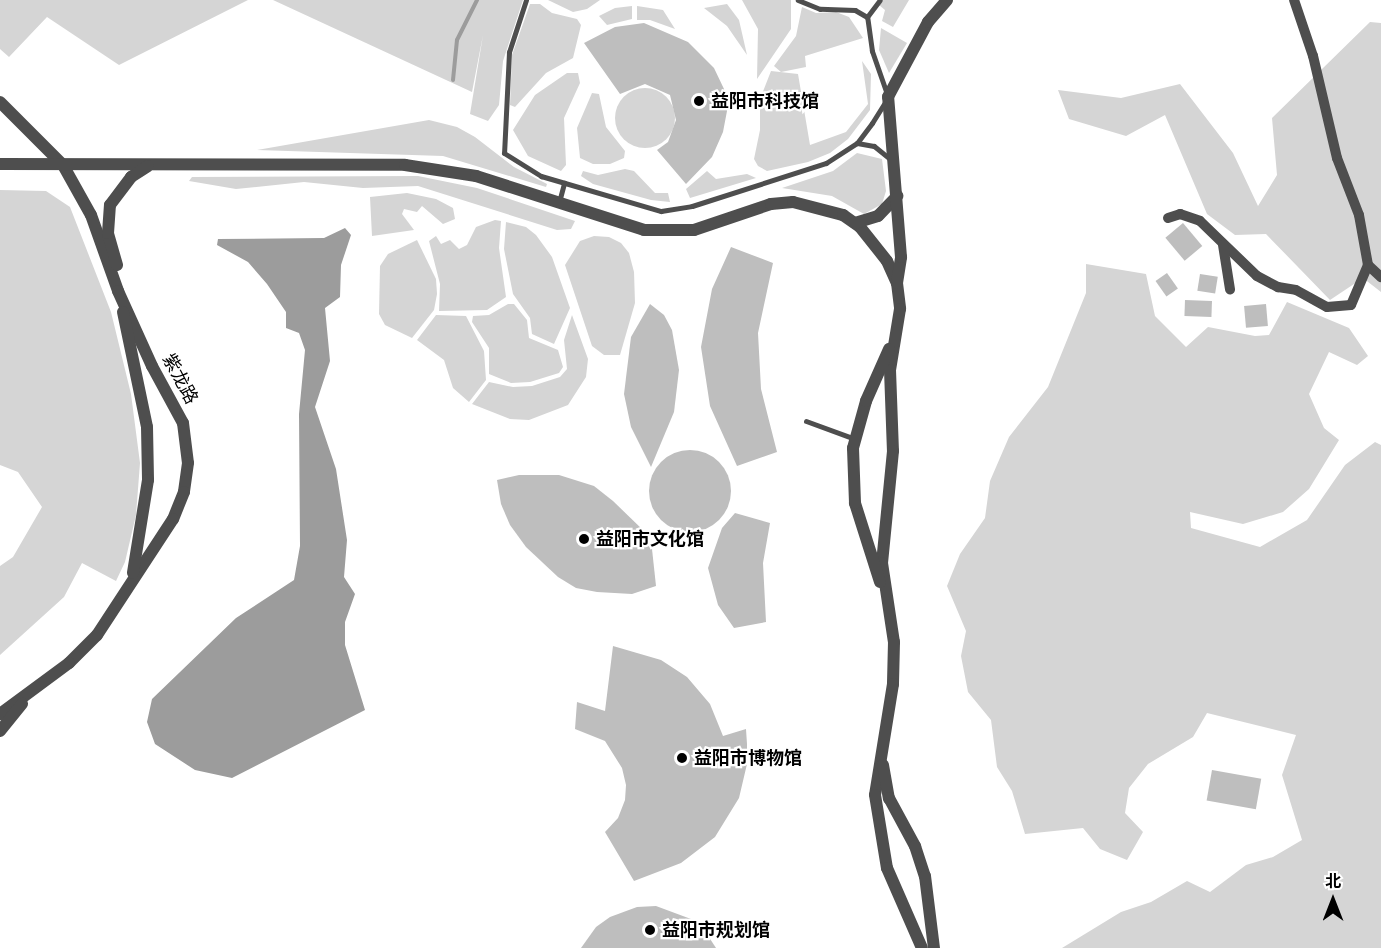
<!DOCTYPE html>
<meta charset="utf-8">
<style>
body{margin:0}
#map{position:relative;width:1381px;height:948px;overflow:hidden;background:#fff;font-family:"Fira Sans Condensed","Noto Sans SC",sans-serif}
div>[style]{position:absolute}
.green>*{inset:0;background:#d5d5d5}
.round{border-radius:50%}
.water>*{inset:0;background:#9c9c9c}
.stream>*{height:4px;margin:-2px;padding:0 2px;transform-origin:2px;border-radius:2px;background:#9c9c9c}
.building>*{inset:0;background:#bebebe;transform-origin:0 0}
.service>*{height:5px;margin:-2.5px;padding:0 2.5px;transform-origin:2.5px;border-radius:2.5px;background:#4e4e4e}
.minor>*{height:10px;margin:-5px;padding:0 5px;transform-origin:5px;border-radius:5px;background:#4e4e4e}
.tertiary>*{height:12px;margin:-6px;padding:0 6px;transform-origin:6px;border-radius:6px;background:#4e4e4e}
.dots>*{width:16px;height:16px;translate:-50% -50%;box-sizing:border-box;border:3px solid #fff;border-radius:50%}
span{translate:-50% -50%;white-space:nowrap;text-align:center;line-height:1.15;-webkit-text-stroke:4.5px #fff;paint-order:stroke}
.poi-label{font-size:18px;color:#000;font-weight:700}
.left{translate:0 -50%;text-align:left}
.street-label{font-size:18px;color:#000}
.north{position:absolute;left:1303px;top:870px;width:60px;height:60px;-webkit-text-stroke:4px #fff;paint-order:stroke;rotate:0deg;font-size:16px;font-weight:700;line-height:24px;text-align:center;color:#000}
.north::after{content:'';display:block;margin:auto;width:21px;height:27px;background:#000;clip-path:polygon(50% 0,100% 100%,50% 72%,0 100%)}
</style>
<div id="map">
<div class="green">
<i style="clip-path:polygon(0 0,248px 0,119px 65px,47px 17px,9px 57px,0 49px)"></i>
<i style="clip-path:polygon(273px 0,523px 0,503px 61px,499px 105px,488px 121px,470px 114px,483px 35px,472px 92px)"></i>
<i style="clip-path:polygon(548px 0,600px 0,587px 9px,573px 12px)"></i>
<i style="clip-path:polygon(791px 0,791px 29px,757px 79px,758px 29px,742px 0)"></i>
<i style="clip-path:polygon(883px 0,909px 0,893px 27px,882px 21px,885px 10px,879px 5px)"></i>
<i style="clip-path:polygon(530px 4px,540px 4px,552px 13px,577px 19px,581px 25px,573px 58px,546px 73px,515px 107px,510px 105px,512px 55px)"></i>
<i style="clip-path:polygon(727px 4px,739px 20px,747px 55px,727px 26px,704px 8px)"></i>
<i style="clip-path:polygon(632px 6px,632px 19px,607px 25px,599px 16px,615px 8px)"></i>
<i style="clip-path:polygon(637px 6px,663px 10px,675px 29px,650px 20px,637px 20px)"></i>
<i style="clip-path:polygon(802px 7px,816px 13px,836px 12px,849px 17px,863px 38px,805px 56px,806px 67px,781px 72px,774px 66px,796px 36px)"></i>
<i style="clip-path:polygon(1370px 22px,1381px 23px,1381px 292px,1363px 278px,1330px 300px,1266px 234px,1235px 235px,1207px 214px,1165px 115px,1126px 136px,1069px 119px,1058px 90px,1121px 98px,1180px 84px,1233px 153px,1258px 206px,1277px 175px,1272px 118px)"></i>
<i style="clip-path:polygon(881px 28px,907px 43px,889px 73px,879px 50px)"></i>
<i style="clip-path:polygon(862px 61px,871px 74px,870px 110px,848px 139px,830px 153px,808px 162px,767px 171px,758px 166px,754px 159px,760px 130px,760px 99px,771px 71px,798px 74px,810px 145px,846px 132px,868px 104px)"></i>
<i style="clip-path:polygon(567px 73px,578px 73px,580px 83px,564px 118px,566px 165px,561px 171px,528px 156px,513px 130px,535px 95px)"></i>
<i class="round" style="left:615px;top:88px;width:60px;height:60px"></i>
<i style="clip-path:polygon(592px 93px,599px 94px,606px 127px,625px 151px,624px 158px,610px 164px,593px 164px,580px 158px,577px 128px)"></i>
<i style="clip-path:polygon(429px 120px,457px 127px,475px 137px,514px 167px,547px 184px,546px 187px,443px 156px,257px 150px)"></i>
<i style="clip-path:polygon(857px 153px,882px 159px,886px 191px,882px 204px,864px 214px,832px 196px,782px 188px,833px 171px)"></i>
<i style="clip-path:polygon(625px 169px,634px 171px,655px 193px,668px 193px,670px 202px,651px 200px,593px 184px,581px 176px,583px 171px,598px 175px)"></i>
<i style="clip-path:polygon(707px 171px,716px 179px,747px 174px,756px 178px,690px 198px,686px 189px)"></i>
<i style="clip-path:polygon(418px 176px,477px 188px,575px 221px,571px 229px,557px 230px,418px 186px,363px 188px,304px 182px,236px 189px,189px 181px,192px 177px)"></i>
<i style="clip-path:polygon(0 190px,46px 191px,70px 207px,111px 312px,131px 394px,140px 463px,136px 515px,125px 562px,116px 581px,82px 563px,64px 597px,0 655px,0 566px,13px 557px,42px 507px,18px 472px,0 465px)"></i>
<i style="clip-path:polygon(407px 193px,436px 199px,453px 208px,455px 219px,443px 224px,422px 206px,417px 212px,404px 209px,402px 214px,414px 230px,372px 236px,370px 197px)"></i>
<i style="clip-path:polygon(495px 220px,501px 221px,499px 248px,506px 297px,487px 310px,439px 311px,440px 284px,429px 241px,436px 236px,441px 244px,450px 240px,459px 249px,467px 245px,476px 227px)"></i>
<i style="clip-path:polygon(506px 222px,526px 227px,536px 235px,552px 257px,570px 308px,554px 344px,532px 334px,530px 318px,513px 294px,504px 249px)"></i>
<i style="clip-path:polygon(594px 236px,609px 237px,621px 243px,629px 253px,634px 272px,635px 303px,620px 355px,604px 355px,592px 346px,565px 265px,580px 241px)"></i>
<i style="clip-path:polygon(417px 240px,436px 279px,437px 294px,434px 310px,412px 338px,385px 325px,379px 314px,380px 266px,388px 254px)"></i>
<i style="clip-path:polygon(1086px 264px,1146px 274px,1155px 316px,1186px 347px,1208px 327px,1255px 336px,1269px 335px,1287px 302px,1349px 328px,1368px 356px,1357px 365px,1329px 352px,1309px 394px,1324px 428px,1339px 440px,1309px 489px,1283px 512px,1243px 524px,1190px 512px,1191px 528px,1260px 547px,1307px 520px,1345px 465px,1375px 442px,1381px 445px,1381px 948px,1062px 948px,1121px 912px,1151px 902px,1187px 881px,1210px 892px,1246px 865px,1273px 857px,1302px 840px,1282px 775px,1296px 735px,1207px 713px,1193px 737px,1148px 764px,1129px 788px,1125px 813px,1143px 832px,1127px 860px,1100px 849px,1083px 828px,1025px 834px,1012px 791px,997px 767px,991px 720px,968px 692px,961px 656px,966px 631px,947px 586px,960px 554px,985px 518px,990px 481px,1009px 437px,1048px 387px,1086px 293px)"></i>
<i style="clip-path:polygon(508px 304px,514px 304px,527px 320px,529px 338px,558px 350px,563px 367px,559px 373px,530px 382px,511px 383px,489px 374px,489px 348px,472px 322px,473px 316px,489px 315px)"></i>
<i style="clip-path:polygon(436px 315px,466px 316px,484px 351px,486px 380px,469px 402px,453px 388px,444px 360px,417px 340px)"></i>
<i style="clip-path:polygon(572px 315px,588px 359px,586px 377px,568px 405px,529px 420px,510px 419px,472px 404px,489px 382px,513px 387px,532px 386px,560px 377px,567px 369px,564px 340px)"></i>
</div>
<div class="water">
<i style="clip-path:polygon(345px 228px,351px 235px,341px 265px,340px 297px,325px 308px,330px 361px,315px 407px,336px 469px,347px 540px,344px 577px,355px 594px,345px 622px,345px 645px,365px 710px,232px 778px,195px 770px,155px 744px,147px 722px,152px 699px,236px 618px,294px 580px,300px 546px,299px 414px,305px 350px,299px 333px,286px 328px,286px 312px,267px 284px,248px 262px,217px 245px,218px 239px,324px 238px)"></i>
</div>
<div class="stream">
<i style="left:453px;top:80px;width:40px;rotate:-84.3deg"></i>
<i style="left:457px;top:40px;width:45px;rotate:-63.4deg"></i>
</div>
<div class="building">
<i style="clip-path:polygon(644px 23px,688px 42px,714px 68px,724px 89px,727px 111px,723px 132px,712px 157px,686px 184px,657px 150px,668px 142px,676px 120px,670px 95px,645px 84px,620px 94px,584px 43px,615px 27px)"></i>
<i style="left:1183px;top:223px;width:30px;height:23px;rotate:50deg"></i>
<i style="clip-path:polygon(731px 247px,773px 263px,758px 333px,761px 389px,777px 452px,737px 466px,710px 406px,701px 347px,712px 289px)"></i>
<i style="left:1167px;top:273px;width:19px;height:14px;rotate:55deg"></i>
<i style="left:1200px;top:274px;width:18px;height:17px;rotate:9deg"></i>
<i style="left:1185px;top:300px;width:27px;height:16px;rotate:2deg"></i>
<i style="clip-path:polygon(650px 304px,664px 315px,672px 330px,679px 370px,674px 412px,651px 467px,631px 427px,624px 394px,631px 337px)"></i>
<i style="left:1266px;top:304px;width:22px;height:22px;rotate:85deg"></i>
<i class="round" style="left:649px;top:450px;width:82px;height:82px"></i>
<i style="clip-path:polygon(519px 475px,559px 475px,594px 486px,613px 501px,644px 531px,652px 549px,656px 586px,632px 594px,597px 592px,576px 588px,558px 577px,526px 547px,510px 525px,501px 504px,497px 480px)"></i>
<i style="clip-path:polygon(735px 513px,770px 523px,763px 563px,766px 622px,734px 628px,718px 605px,708px 568px,722px 528px)"></i>
<i style="clip-path:polygon(613px 646px,661px 660px,687px 677px,710px 704px,723px 736px,746px 729px,747px 744px,747px 764px,739px 798px,715px 837px,681px 863px,634px 881px,605px 832px,618px 818px,625px 800px,626px 785px,622px 768px,605px 741px,575px 729px,577px 702px,605px 711px)"></i>
<i style="left:1212px;top:770px;width:50px;height:31px;rotate:10deg"></i>
<i style="clip-path:polygon(656px 906px,699px 922px,716px 948px,581px 948px,596px 927px,610px 917px,637px 907px)"></i>
</div>
<div class="service">
<i style="left:526px;top:0;width:55px;rotate:108.1deg"></i>
<i style="left:509px;top:52px;width:101px;rotate:92.8deg"></i>
<i style="left:504px;top:153px;width:44px;rotate:31.9deg"></i>
<i style="left:541px;top:176px;width:125px;rotate:16.3deg"></i>
<i style="left:661px;top:211px;width:31px;rotate:-9deg"></i>
<i style="left:692px;top:206px;width:141px;rotate:-17.8deg"></i>
<i style="left:826px;top:163px;width:37px;rotate:-33deg"></i>
<i style="left:857px;top:143px;width:25px;rotate:-53deg"></i>
<i style="left:872px;top:123px;width:31px;rotate:-58deg"></i>
<i style="left:888px;top:97px;width:49px;rotate:-109.2deg"></i>
<i style="left:872px;top:51px;width:34px;rotate:-98deg"></i>
<i style="left:867px;top:17px;width:14px;rotate:-150deg"></i>
<i style="left:855px;top:10px;width:35px;rotate:-178deg"></i>
<i style="left:820px;top:9px;width:24px;rotate:-158deg"></i>
<i style="left:867px;top:17px;width:21px;rotate:-53deg"></i>
<i style="left:857px;top:143px;width:17px;rotate:10deg"></i>
<i style="left:874px;top:146px;width:22px;rotate:39deg"></i>
<i style="left:559px;top:202px;width:20px;rotate:-75deg"></i>
<i style="left:806px;top:421px;width:52px;rotate:20.2deg"></i>
</div>
<div class="minor">
<i style="left:1168px;top:218px;width:13px;rotate:-18deg"></i>
<i style="left:1180px;top:214px;width:21px;rotate:19deg"></i>
<i style="left:1200px;top:221px;width:79px;rotate:44deg"></i>
<i style="left:1257px;top:276px;width:24px;rotate:28deg"></i>
<i style="left:1278px;top:287px;width:18px;rotate:9deg"></i>
<i style="left:1296px;top:290px;width:35px;rotate:29deg"></i>
<i style="left:1327px;top:307px;width:24px;rotate:-5deg"></i>
<i style="left:1351px;top:305px;width:43px;rotate:-67deg"></i>
<i style="left:1368px;top:265px;width:51px;rotate:-100.2deg"></i>
<i style="left:1359px;top:215px;width:61px;rotate:-111.1deg"></i>
<i style="left:1337px;top:158px;width:105px;rotate:-103.2deg"></i>
<i style="left:1313px;top:56px;width:59px;rotate:-108.7deg"></i>
<i style="left:1223px;top:245px;width:45px;rotate:81deg"></i>
<i style="left:1368px;top:265px;width:18px;rotate:43deg"></i>
</div>
<div class="tertiary">
<i style="left:0;top:102px;width:89px;rotate:45deg"></i>
<i style="left:63px;top:165px;width:57px;rotate:60.8deg"></i>
<i style="left:91px;top:215px;width:81px;rotate:70.4deg"></i>
<i style="left:118px;top:291px;width:82px;rotate:65.6deg"></i>
<i style="left:152px;top:366px;width:65px;rotate:61.5deg"></i>
<i style="left:183px;top:423px;width:40px;rotate:82.9deg"></i>
<i style="left:188px;top:463px;width:29px;rotate:98deg"></i>
<i style="left:184px;top:492px;width:29px;rotate:112deg"></i>
<i style="left:173px;top:519px;width:139px;rotate:123.2deg"></i>
<i style="left:97px;top:635px;width:40px;rotate:135deg"></i>
<i style="left:69px;top:663px;width:86px;rotate:143.5deg"></i>
<i style="left:0;top:164px;width:405px;rotate:0.1deg"></i>
<i style="left:405px;top:165px;width:72px;rotate:8.8deg"></i>
<i style="left:476px;top:176px;width:176px;rotate:17.8deg"></i>
<i style="left:644px;top:230px;width:50px"></i>
<i style="left:694px;top:230px;width:81px;rotate:-18.7deg"></i>
<i style="left:771px;top:204px;width:22px;rotate:-5deg"></i>
<i style="left:793px;top:202px;width:52px;rotate:14.6deg"></i>
<i style="left:843px;top:215px;width:21px;rotate:35deg"></i>
<i style="left:860px;top:227px;width:43px;rotate:51.5deg"></i>
<i style="left:887px;top:261px;width:24px;rotate:66deg"></i>
<i style="left:897px;top:283px;width:26px;rotate:83deg"></i>
<i style="left:900px;top:309px;width:62px;rotate:99.3deg"></i>
<i style="left:890px;top:370px;width:81px;rotate:87.9deg"></i>
<i style="left:893px;top:451px;width:113px;rotate:95.6deg"></i>
<i style="left:882px;top:563px;width:80px;rotate:81.4deg"></i>
<i style="left:894px;top:642px;width:42px;rotate:91.4deg"></i>
<i style="left:893px;top:684px;width:112px;rotate:99.2deg"></i>
<i style="left:875px;top:795px;width:74px;rotate:80.7deg"></i>
<i style="left:887px;top:868px;width:87px;rotate:66.4deg"></i>
<i style="left:855px;top:223px;width:24px;rotate:-17deg"></i>
<i style="left:878px;top:216px;width:28px;rotate:-46deg"></i>
<i style="left:117px;top:265px;width:33px;rotate:-106deg"></i>
<i style="left:108px;top:233px;width:28px;rotate:-86deg"></i>
<i style="left:110px;top:205px;width:35px;rotate:-53deg"></i>
<i style="left:131px;top:177px;width:20px;rotate:-33deg"></i>
<i style="left:897px;top:283px;width:26px;rotate:-81deg"></i>
<i style="left:901px;top:257px;width:161px;rotate:-94.6deg"></i>
<i style="left:888px;top:97px;width:85px;rotate:-61.9deg"></i>
<i style="left:928px;top:22px;width:29px;rotate:-49deg"></i>
<i style="left:123px;top:312px;width:117px;rotate:78.2deg"></i>
<i style="left:147px;top:427px;width:53px;rotate:88.9deg"></i>
<i style="left:148px;top:480px;width:94px;rotate:99.2deg"></i>
<i style="left:880px;top:582px;width:83px;rotate:-107.6deg"></i>
<i style="left:855px;top:503px;width:55px;rotate:-92.1deg"></i>
<i style="left:853px;top:448px;width:49px;rotate:-74.5deg"></i>
<i style="left:866px;top:401px;width:57px;rotate:-66.1deg"></i>
<i style="left:0;top:731px;width:35px;rotate:-51deg"></i>
<i style="left:883px;top:765px;width:34px;rotate:80deg"></i>
<i style="left:889px;top:798px;width:55px;rotate:61.6deg"></i>
<i style="left:915px;top:846px;width:32px;rotate:72deg"></i>
<i style="left:925px;top:876px;width:73px;rotate:82.9deg"></i>
</div>
<div class="dots">
<i style="left:699px;top:101px;background:#000"></i>
<i style="left:584px;top:539px;background:#000"></i>
<i style="left:682px;top:758px;background:#000"></i>
<i style="left:650px;top:930px;background:#000"></i>
</div>
<div class="poi-label">
<span class="left" style="left:711px;top:101px">益阳市科技馆</span>
<span class="left" style="left:596px;top:539px">益阳市文化馆</span>
<span class="left" style="left:694px;top:758px">益阳市博物馆</span>
<span class="left" style="left:662px;top:930px">益阳市规划馆</span>
</div>
<div class="street-label">
<span style="left:180px;top:379px;rotate:62deg">紫龙路</span>
</div>
<div class="north">北</div>
</div>
